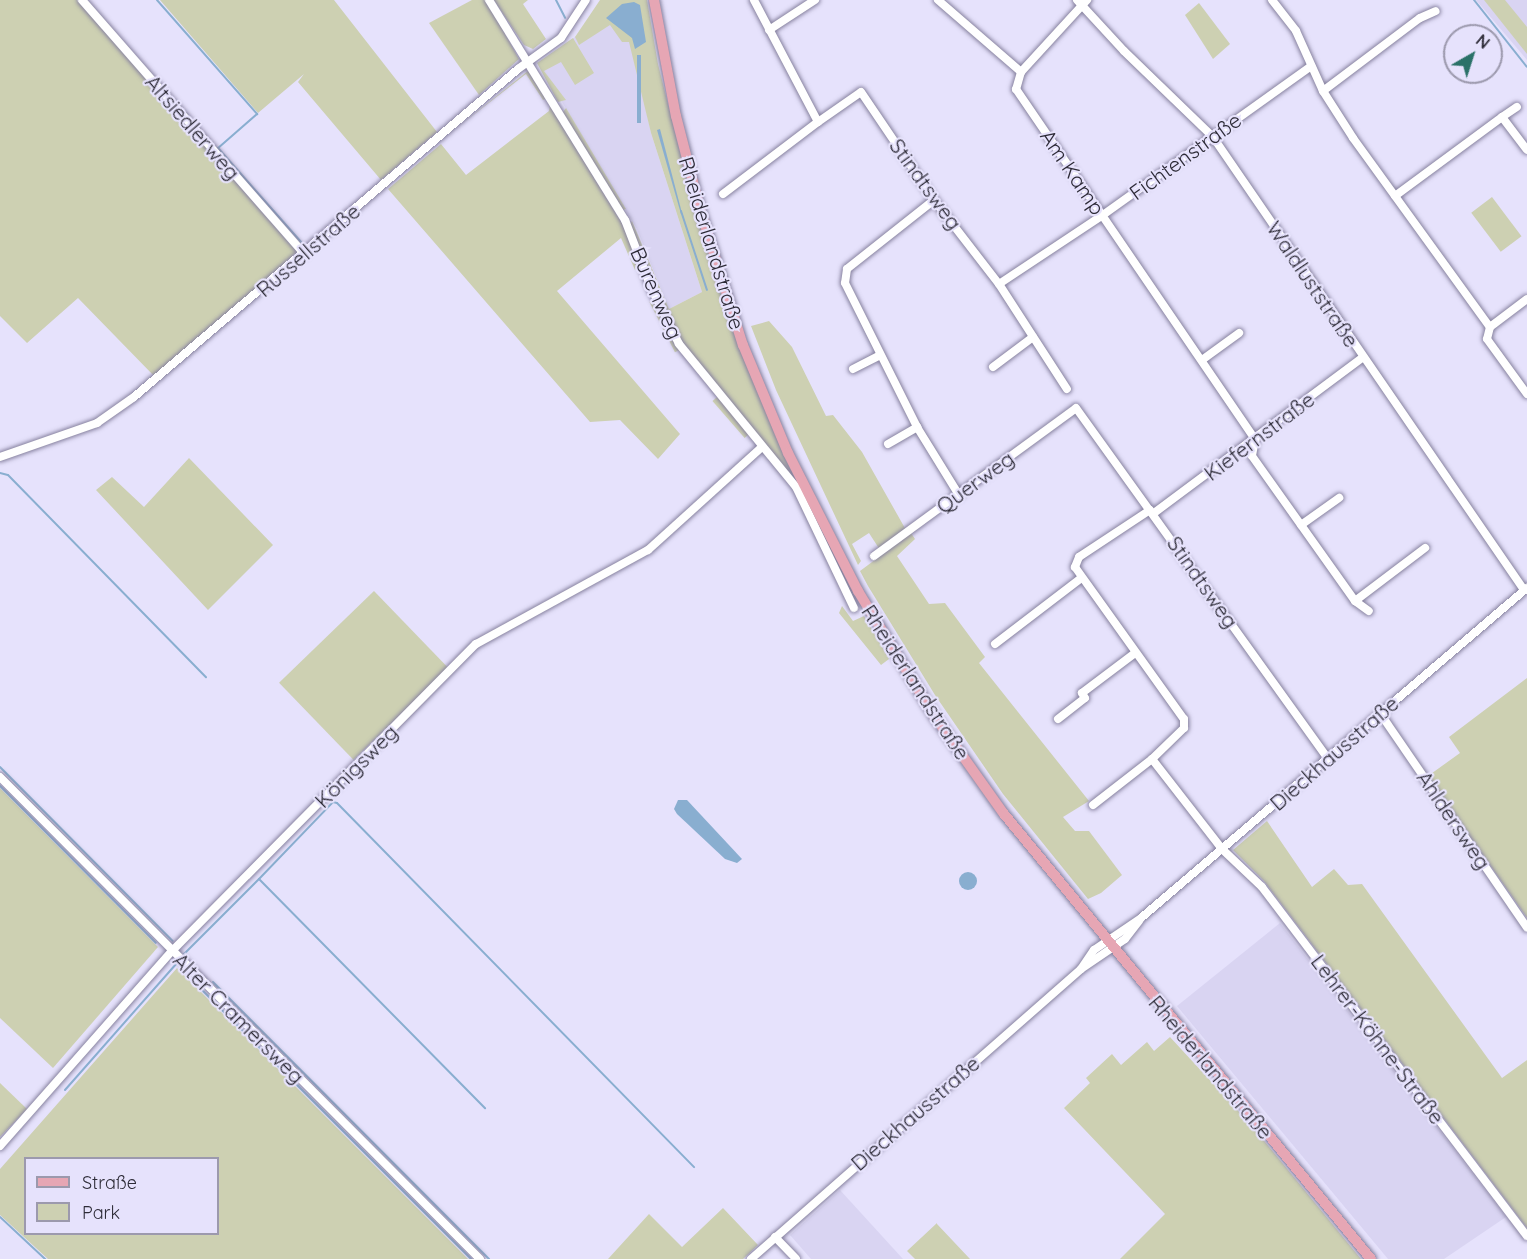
<!DOCTYPE html>
<meta charset="utf-8">
<style>
body{margin:0}
#map{position:relative;width:1527px;height:1259px;overflow:hidden;background:#e6e2fc;font-family:Quicksand,sans-serif}
div>[style]{position:absolute}
.built>*{inset:0;background:#d9d4f2}
.green>*{inset:0;background:#cdd0b2;transform-origin:0 0}
.water>*{inset:0;background:#89aed0;transform-origin:0 0}
.round{border-radius:50%}
.stream>*{height:2px;margin:-1px;padding:0 1px;transform-origin:1px;border-radius:1px;background:#89aed0}
.roads{filter:drop-shadow(0 0 2px #87829f) drop-shadow(0 0 2px #87829f)}
.minor>*{height:8px;margin:-4px;padding:0 4px;transform-origin:4px;border-radius:4px;background:#fff}
.major>*{height:10px;margin:-5px;padding:0 5px;transform-origin:5px;border-radius:5px;background:#e6a6b4}
span{translate:-50% -50%;white-space:nowrap;text-align:center;line-height:1.15;-webkit-text-stroke:4.5px #e6e2fc;paint-order:stroke}
.street-label{font-size:21px;color:#2d2b37}
.legend{position:absolute;left:24px;top:1157px;width:195px;height:78px;box-sizing:border-box;background:#e6e2fc;border:2px solid #9c99ad;margin:0;padding:8px 10px;list-style:none;font-size:18px;color:#2d2b37}
.legend li{display:flex;align-items:center;gap:12px;height:30px}
.legend b{width:30px;border:2px solid #9c99ad}
.north{position:absolute;left:1443px;top:24px;width:60px;height:60px;box-sizing:border-box;background:#e6e2fc;border:2px solid #9c99ad;border-radius:50%;rotate:39deg;font-size:16px;font-weight:700;line-height:24px;text-align:center;color:#2d2b37}
.north::after{content:'';display:block;margin:auto;width:21px;height:27px;background:#2a7168;clip-path:polygon(50% 0,100% 100%,50% 72%,0 100%)}
</style>
<div id="map">
<div class="built">
<i style="clip-path:polygon(639px 0,634px 55px,651px 133px,702px 292px,669px 309px,637px 229px,542px 68px,542px 61px,575px 37px)"></i>
<i style="clip-path:polygon(1476px 0,1527px 0,1527px 60px)"></i>
<i style="clip-path:polygon(1280px 923px,1506px 1217px,1444px 1259px,1388px 1259px,1177px 1006px)"></i>
<i style="clip-path:polygon(840px 1190px,903px 1259px,811px 1259px,790px 1235px)"></i>
</div>
<div class="green">
<i style="clip-path:polygon(0 0,77px 0,297px 252px,155px 377px,78px 298px,27px 343px,0 316px)"></i>
<i style="clip-path:polygon(160px 0,334px 0,437px 132px,381px 180px,298px 82px,304px 74px,258px 113px)"></i>
<i style="clip-path:polygon(472px 0,486px 0,519px 59px,479px 95px,429px 23px)"></i>
<i style="clip-path:polygon(494px 0,528px 0,523px 4px,546px 39px,533px 49px,524px 45px)"></i>
<i style="clip-path:polygon(600px 0,647px 0,658px 64px,684px 168px,738px 340px,873px 625px,796px 482px,682px 344px,661px 304px,630px 224px,632px 221px,669px 309px,702px 292px,651px 133px,629px 42px,622px 42px,610px 25px,579px 45px,575px 37px)"></i>
<i style="clip-path:polygon(1484px 0,1505px 0,1527px 27px,1527px 54px)"></i>
<i style="clip-path:polygon(1199px 3px,1230px 44px,1213px 59px,1185px 15px)"></i>
<i style="clip-path:polygon(573px 38px,594px 73px,575px 85px,561px 62px,544px 71px,566px 100px,558px 102px,537px 63px)"></i>
<i style="clip-path:polygon(529px 70px,548px 98px,543px 100px,526px 74px,458px 127px)"></i>
<i style="clip-path:polygon(550px 105px,626px 230px,639px 264px,635px 270px,621px 238px,557px 291px,680px 434px,658px 459px,620px 420px,590px 422px,388px 189px,441px 144px,466px 175px,549px 111px)"></i>
<i style="clip-path:polygon(566px 108px,626px 209px,622px 210px,563px 112px)"></i>
<i style="left:1492px;top:197px;width:49px;height:26px;rotate:53deg"></i>
<i style="left:654px;top:300px;width:56px;height:5px;rotate:63deg"></i>
<i style="clip-path:polygon(769px 321px,792px 347px,826px 416px,833px 415px,862px 452px,906px 530px,880px 550px,869px 533px,852px 544px,861px 561px,858px 565px,776px 390px,751px 326px)"></i>
<i style="left:717px;top:397px;width:49px;height:6px;rotate:49deg"></i>
<i style="clip-path:polygon(189px 458px,273px 545px,208px 610px,96px 490px,112px 477px,144px 507px)"></i>
<i style="clip-path:polygon(911px 533px,915px 539px,897px 556px,929px 604px,945px 603px,985px 657px,979px 663px,1089px 801px,1063px 817px,1075px 831px,1089px 831px,1122px 875px,1101px 893px,1088px 899px,1003px 794px,935px 695px,868px 586px,860px 571px)"></i>
<i style="left:374px;top:591px;width:107px;height:132px;rotate:46deg"></i>
<i style="clip-path:polygon(842px 606px,853px 621px,864px 616px,889px 659px,881px 665px,839px 613px)"></i>
<i style="clip-path:polygon(1527px 678px,1527px 918px,1428px 776px,1460px 753px,1449px 737px)"></i>
<i style="clip-path:polygon(0 788px,158px 947px,53px 1068px,0 1018px)"></i>
<i style="clip-path:polygon(1267px 821px,1312px 887px,1334px 869px,1348px 885px,1362px 884px,1502px 1078px,1527px 1060px,1527px 1228px,1264px 881px,1233px 850px)"></i>
<i style="clip-path:polygon(evenodd,177px 968px,468px 1259px,48px 1259px,0 1215px,0 1169px,177px 968px,218px 1158px,218px 1234px,26px 1234px,26px 1158px,218px 1158px)"></i>
<i style="clip-path:polygon(1170px 1037px,1252px 1126px,1361px 1259px,1120px 1259px,1165px 1214px,1064px 1108px,1090px 1083px,1086px 1078px,1112px 1054px,1121px 1065px,1147px 1042px,1154px 1051px)"></i>
<i style="clip-path:polygon(0 1083px,27px 1109px,0 1137px)"></i>
<i style="clip-path:polygon(723px 1208px,758px 1245px,743px 1259px,608px 1259px,649px 1214px,682px 1247px)"></i>
<i style="clip-path:polygon(937px 1223px,937px 1224px,970px 1259px,915px 1259px,907px 1251px)"></i>
</div>
<div class="water">
<i style="clip-path:polygon(634px 2px,640px 5px,646px 42px,635px 49px,632px 38px,606px 18px,622px 4px)"></i>
<i style="left:637px;top:55px;width:4px;height:68px"></i>
<i style="clip-path:polygon(660px 129px,682px 213px,681px 214px,657px 130px)"></i>
<i style="clip-path:polygon(678px 800px,687px 800px,742px 859px,737px 863px,725px 859px,677px 814px,674px 809px)"></i>
<i class="round" style="left:959px;top:872px;width:18px;height:18px"></i>
</div>
<div class="stream">
<i style="left:157px;top:0;width:152px;rotate:48.7deg"></i>
<i style="left:257px;top:114px;width:52px;rotate:138.9deg"></i>
<i style="left:218px;top:148px;width:128px;rotate:48.5deg"></i>
<i style="left:556px;top:0;width:20px;rotate:63deg"></i>
<i style="left:1474px;top:0;width:85px;rotate:51.7deg"></i>
<i style="left:681px;top:211px;width:83px;rotate:71.8deg"></i>
<i style="left:0;top:473px;width:8px;rotate:14deg"></i>
<i style="left:8px;top:475px;width:283px;rotate:45.6deg"></i>
<i style="left:0;top:767px;width:245px;rotate:45.2deg"></i>
<i style="left:0;top:786px;width:221px;rotate:45.2deg"></i>
<i style="left:259px;top:879px;width:107px;rotate:-46.1deg"></i>
<i style="left:333px;top:802px;width:4px;rotate:14deg"></i>
<i style="left:337px;top:803px;width:510px;rotate:45.56deg"></i>
<i style="left:184px;top:954px;width:106px;rotate:-45deg"></i>
<i style="left:259px;top:879px;width:322px;rotate:45.4deg"></i>
<i style="left:186px;top:974px;width:403px;rotate:45deg"></i>
<i style="left:213px;top:982px;width:391px;rotate:45.1deg"></i>
<i style="left:65px;top:1090px;width:168px;rotate:-48.6deg"></i>
<i style="left:0;top:1217px;width:62px;rotate:43deg"></i>
</div>
<div class="roads">
<div class="minor">
<i style="left:82px;top:0;width:337px;rotate:48.8deg"></i>
<i style="left:489px;top:0;width:259px;rotate:58.3deg"></i>
<i style="left:625px;top:220px;width:75px;rotate:68.9deg"></i>
<i style="left:652px;top:290px;width:60px;rotate:63.4deg"></i>
<i style="left:679px;top:344px;width:185px;rotate:50.7deg"></i>
<i style="left:796px;top:487px;width:134px;rotate:64.4deg"></i>
<i style="left:938px;top:0;width:110px;rotate:40.9deg"></i>
<i style="left:1021px;top:72px;width:18px;rotate:106deg"></i>
<i style="left:1016px;top:89px;width:425px;rotate:55.7deg"></i>
<i style="left:1255px;top:440px;width:16px;rotate:101deg"></i>
<i style="left:1252px;top:456px;width:178px;rotate:54.6deg"></i>
<i style="left:1355px;top:601px;width:17px;rotate:36deg"></i>
<i style="left:1077px;top:0;width:69px;rotate:47.3deg"></i>
<i style="left:1124px;top:51px;width:124px;rotate:44deg"></i>
<i style="left:1213px;top:137px;width:549px;rotate:55.53deg"></i>
<i style="left:1272px;top:0;width:39px;rotate:52deg"></i>
<i style="left:1296px;top:31px;width:66px;rotate:65.8deg"></i>
<i style="left:1323px;top:91px;width:56px;rotate:57.4deg"></i>
<i style="left:1353px;top:138px;width:233px;rotate:54.1deg"></i>
<i style="left:1490px;top:327px;width:12px;rotate:104deg"></i>
<i style="left:1487px;top:339px;width:68px;rotate:54deg"></i>
<i style="left:769px;top:30px;width:55px;rotate:-33.1deg"></i>
<i style="left:1021px;top:72px;width:98px;rotate:-47.5deg"></i>
<i style="left:1323px;top:91px;width:121px;rotate:-37deg"></i>
<i style="left:1420px;top:18px;width:17px;rotate:-24deg"></i>
<i style="left:1502px;top:117px;width:18px;rotate:-34deg"></i>
<i style="left:818px;top:122px;width:52px;rotate:-34.9deg"></i>
<i style="left:861px;top:92px;width:130px;rotate:55.9deg"></i>
<i style="left:934px;top:200px;width:106px;rotate:52.3deg"></i>
<i style="left:999px;top:284px;width:125px;rotate:57.1deg"></i>
<i style="left:723px;top:194px;width:119px;rotate:-37.2deg"></i>
<i style="left:818px;top:122px;width:138px;rotate:-117.7deg"></i>
<i style="left:1395px;top:196px;width:133px;rotate:-36.4deg"></i>
<i style="left:1502px;top:117px;width:41px;rotate:52.9deg"></i>
<i style="left:934px;top:200px;width:111px;rotate:141.6deg"></i>
<i style="left:847px;top:269px;width:14px;rotate:98deg"></i>
<i style="left:845px;top:283px;width:161px;rotate:63.4deg"></i>
<i style="left:917px;top:427px;width:80px;rotate:58.3deg"></i>
<i style="left:999px;top:284px;width:125px;rotate:-33.6deg"></i>
<i style="left:1103px;top:215px;width:256px;rotate:-35.6deg"></i>
<i style="left:1490px;top:327px;width:46px;rotate:-37.1deg"></i>
<i style="left:1202px;top:360px;width:46px;rotate:-36.1deg"></i>
<i style="left:993px;top:367px;width:50px;rotate:-36.9deg"></i>
<i style="left:853px;top:369px;width:30px;rotate:-27deg"></i>
<i style="left:888px;top:444px;width:34px;rotate:-30deg"></i>
<i style="left:0;top:457px;width:103px;rotate:-19.3deg"></i>
<i style="left:97px;top:423px;width:45px;rotate:-35.1deg"></i>
<i style="left:134px;top:397px;width:505px;rotate:-40.5deg"></i>
<i style="left:518px;top:69px;width:53px;rotate:-35.8deg"></i>
<i style="left:561px;top:38px;width:45px;rotate:-56.7deg"></i>
<i style="left:1150px;top:510px;width:85px;rotate:146.5deg"></i>
<i style="left:1079px;top:557px;width:11px;rotate:112deg"></i>
<i style="left:1075px;top:567px;width:187px;rotate:54.4deg"></i>
<i style="left:1184px;top:719px;width:9px;rotate:90deg"></i>
<i style="left:1184px;top:728px;width:45px;rotate:135.9deg"></i>
<i style="left:1152px;top:759px;width:114px;rotate:52.1deg"></i>
<i style="left:1222px;top:849px;width:55px;rotate:43.5deg"></i>
<i style="left:1262px;top:887px;width:438px;rotate:52.8deg"></i>
<i style="left:1154px;top:513px;width:261px;rotate:-36.7deg"></i>
<i style="left:1301px;top:525px;width:47px;rotate:-35.4deg"></i>
<i style="left:874px;top:556px;width:250px;rotate:-36.2deg"></i>
<i style="left:1076px;top:408px;width:432px;rotate:54.3deg"></i>
<i style="left:1355px;top:601px;width:88px;rotate:-37.1deg"></i>
<i style="left:995px;top:644px;width:107px;rotate:-37.4deg"></i>
<i style="left:1380px;top:713px;width:260px;rotate:55.6deg"></i>
<i style="left:1058px;top:719px;width:34px;rotate:-38deg"></i>
<i style="left:1085px;top:698px;width:6px;rotate:-121deg"></i>
<i style="left:1082px;top:693px;width:66px;rotate:-37deg"></i>
<i style="left:0;top:777px;width:680px;rotate:45.12deg"></i>
<i style="left:1093px;top:805px;width:75px;rotate:-37.9deg"></i>
<i style="left:1081px;top:969px;width:23px;rotate:-56deg"></i>
<i style="left:1094px;top:950px;width:57px;rotate:-34.2deg"></i>
<i style="left:1141px;top:918px;width:508px;rotate:-40.53deg"></i>
<i style="left:0;top:1146px;width:260px;rotate:-48.6deg"></i>
<i style="left:172px;top:951px;width:432px;rotate:-45.3deg"></i>
<i style="left:476px;top:644px;width:196px;rotate:-28.7deg"></i>
<i style="left:648px;top:550px;width:154px;rotate:-42.1deg"></i>
<i style="left:775px;top:1237px;width:30px;rotate:46deg"></i>
<i style="left:751px;top:1259px;width:439px;rotate:-41.3deg"></i>
<i style="left:1081px;top:969px;width:53px;rotate:-34.3deg"></i>
<i style="left:1125px;top:939px;width:23px;rotate:-52deg"></i>
</div>
<div class="major">
<i style="left:654px;top:0;width:118px;rotate:79.3deg"></i>
<i style="left:676px;top:116px;width:96px;rotate:75.5deg"></i>
<i style="left:700px;top:209px;width:143px;rotate:72.5deg"></i>
<i style="left:743px;top:345px;width:117px;rotate:67.4deg"></i>
<i style="left:788px;top:453px;width:155px;rotate:63.1deg"></i>
<i style="left:858px;top:591px;width:148px;rotate:58.6deg"></i>
<i style="left:935px;top:717px;width:119px;rotate:54.6deg"></i>
<i style="left:1004px;top:814px;width:577px;rotate:50.49deg"></i>
</div>
</div>
<div class="street-label">
<span style="left:193px;top:127px;rotate:49deg">Altsiedlerweg</span>
<span style="left:1185px;top:156px;rotate:-36deg">Fichtenstraße</span>
<span style="left:1073px;top:172px;rotate:56deg">Am Kamp</span>
<span style="left:926px;top:184px;rotate:54deg">Stindtsweg</span>
<span style="left:712px;top:243px;rotate:73deg">Rheiderlandstraße</span>
<span style="left:308px;top:250px;rotate:-41deg">Russellstraße</span>
<span style="left:1313px;top:284px;rotate:56deg">Waldluststraße</span>
<span style="left:657px;top:293px;rotate:66deg">Burenweg</span>
<span style="left:1259px;top:436px;rotate:-37deg">Kiefernstraße</span>
<span style="left:975px;top:482px;rotate:-36deg">Querweg</span>
<span style="left:1203px;top:582px;rotate:55deg">Stindtsweg</span>
<span style="left:916px;top:682px;rotate:57deg">Rheiderlandstraße</span>
<span style="left:1334px;top:753px;rotate:-41deg">Dieckhausstraße</span>
<span style="left:356px;top:766px;rotate:-45deg">Königsweg</span>
<span style="left:1454px;top:820px;rotate:56deg">Ahldersweg</span>
<span style="left:239px;top:1018px;rotate:45deg">Alter Cramersweg</span>
<span style="left:1378px;top:1039px;rotate:53deg">Lehrer-Köhne-Straße</span>
<span style="left:1211px;top:1067px;rotate:50deg">Rheiderlandstraße</span>
<span style="left:915px;top:1113px;rotate:-41deg">Dieckhausstraße</span>
</div>
<ul class="legend">
<li><b style="height:8px;background:#e6a6b4"></b>Straße</li>
<li><b style="height:16px;background:#cdd0b2"></b>Park</li>
</ul>
<div class="north">N</div>
</div>
